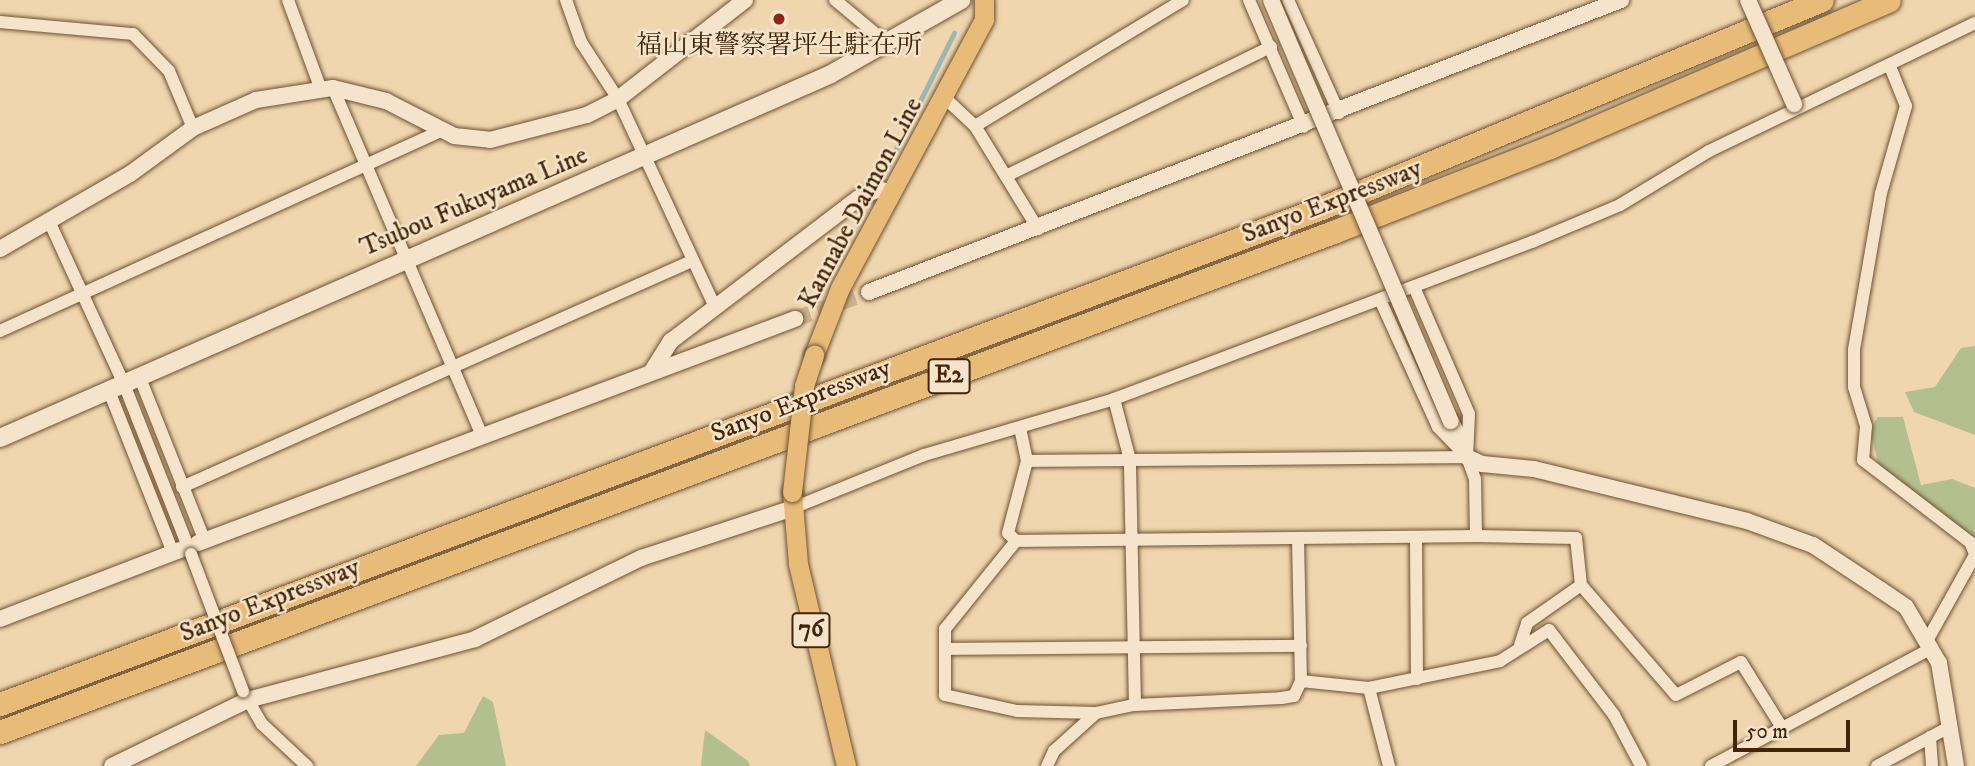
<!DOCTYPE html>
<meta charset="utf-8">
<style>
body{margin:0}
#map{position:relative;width:1975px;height:766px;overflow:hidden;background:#efd6af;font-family:"IM FELL DW Pica","Noto Serif JP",serif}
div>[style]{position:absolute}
.green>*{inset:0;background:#b3bf8f}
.stream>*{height:4.5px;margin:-2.25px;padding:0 2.25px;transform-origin:2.25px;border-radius:2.25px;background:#9cb7b2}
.tertiary-tunnel>*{height:16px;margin-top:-8px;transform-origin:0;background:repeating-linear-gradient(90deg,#ccb28e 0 16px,transparent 0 24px)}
.roads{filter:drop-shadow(0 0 2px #6d5032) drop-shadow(0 0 2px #6d5032)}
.minor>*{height:12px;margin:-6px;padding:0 6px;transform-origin:6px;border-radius:6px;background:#f5e4cb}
.tertiary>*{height:16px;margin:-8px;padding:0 8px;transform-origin:8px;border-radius:8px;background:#f5e4cb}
.secondary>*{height:18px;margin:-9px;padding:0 9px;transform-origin:9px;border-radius:9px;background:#f5e4cb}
.primary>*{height:19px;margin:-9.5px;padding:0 9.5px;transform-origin:9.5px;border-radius:9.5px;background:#e8bb78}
.motorway>*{height:23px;margin:-11.5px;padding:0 11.5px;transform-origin:11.5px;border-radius:11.5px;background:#e8bb78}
.bridges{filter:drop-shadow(0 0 2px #6d5032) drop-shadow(0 0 2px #6d5032)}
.minor-bridge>*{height:12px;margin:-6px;padding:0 6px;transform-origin:6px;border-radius:6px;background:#f5e4cb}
.tertiary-bridge>*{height:16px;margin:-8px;padding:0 8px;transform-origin:8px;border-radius:8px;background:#f5e4cb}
.primary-bridge>*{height:19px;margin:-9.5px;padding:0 9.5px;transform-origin:9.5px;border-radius:9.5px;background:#e8bb78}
.dots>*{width:19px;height:19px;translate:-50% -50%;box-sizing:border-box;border:4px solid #f5e4cb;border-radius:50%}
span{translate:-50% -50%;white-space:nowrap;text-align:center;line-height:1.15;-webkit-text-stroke:5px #f5e4cb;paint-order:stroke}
.shield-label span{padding:2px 5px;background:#f5e4cb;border:2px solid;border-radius:5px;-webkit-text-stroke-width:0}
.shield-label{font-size:24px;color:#422409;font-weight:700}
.poi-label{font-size:26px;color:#422409}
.street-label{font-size:26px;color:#422409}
.scale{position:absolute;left:1733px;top:720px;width:117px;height:32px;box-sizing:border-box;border:4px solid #422409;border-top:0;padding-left:9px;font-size:21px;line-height:24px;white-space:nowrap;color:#422409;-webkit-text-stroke:5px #f5e4cb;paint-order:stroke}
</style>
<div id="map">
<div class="green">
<i style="clip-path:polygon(1975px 346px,1975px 435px,1914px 412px,1905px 392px,1935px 387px,1961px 348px)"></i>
<i style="clip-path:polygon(1878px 417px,1903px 417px,1921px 485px,1952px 479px,1975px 488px,1975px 538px,1879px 467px,1870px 429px)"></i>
<i style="clip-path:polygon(483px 696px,493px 702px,506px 766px,416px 766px,439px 735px,464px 733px)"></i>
<i style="clip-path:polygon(705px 730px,748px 761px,750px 766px,701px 766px)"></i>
</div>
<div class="stream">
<i style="left:886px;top:169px;width:152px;rotate:-63.4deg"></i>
</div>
<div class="tertiary-tunnel">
<i style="left:795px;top:319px;width:79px;rotate:-20deg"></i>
</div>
<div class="roads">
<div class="minor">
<i style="left:288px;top:0;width:93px;rotate:69.8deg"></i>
<i style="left:566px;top:0;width:45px;rotate:70.3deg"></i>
<i style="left:581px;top:42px;width:68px;rotate:57deg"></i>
<i style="left:618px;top:99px;width:230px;rotate:65deg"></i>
<i style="left:835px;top:0;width:70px;rotate:39.8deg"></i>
<i style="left:1249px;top:0;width:138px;rotate:66.6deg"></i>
<i style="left:1288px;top:0;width:124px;rotate:65.7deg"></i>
<i style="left:0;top:22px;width:134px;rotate:5.2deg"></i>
<i style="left:133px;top:34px;width:52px;rotate:45.8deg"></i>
<i style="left:169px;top:71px;width:62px;rotate:67.2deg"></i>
<i style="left:1891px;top:69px;width:40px;rotate:68deg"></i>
<i style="left:1906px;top:106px;width:91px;rotate:106deg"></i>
<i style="left:1881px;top:193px;width:159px;rotate:99.8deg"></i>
<i style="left:1854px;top:350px;width:37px;rotate:90deg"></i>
<i style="left:1854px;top:387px;width:41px;rotate:72.9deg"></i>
<i style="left:1866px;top:426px;width:34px;rotate:95deg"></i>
<i style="left:1863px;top:460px;width:135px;rotate:37.5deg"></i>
<i style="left:1970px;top:542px;width:13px;rotate:67deg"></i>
<i style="left:333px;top:88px;width:379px;rotate:66.8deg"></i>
<i style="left:946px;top:99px;width:40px;rotate:43deg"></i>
<i style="left:975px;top:126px;width:121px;rotate:58.5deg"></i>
<i style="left:975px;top:126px;width:243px;rotate:-31.2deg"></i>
<i style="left:1006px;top:176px;width:295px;rotate:-26deg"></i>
<i style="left:49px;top:221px;width:179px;rotate:65.3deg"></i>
<i style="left:124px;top:384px;width:183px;rotate:68.5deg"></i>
<i style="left:0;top:331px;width:484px;rotate:-24.4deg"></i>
<i style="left:140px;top:378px;width:175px;rotate:68.3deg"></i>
<i style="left:109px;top:391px;width:174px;rotate:68.4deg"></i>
<i style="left:1020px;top:428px;width:34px;rotate:78deg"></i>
<i style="left:1027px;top:461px;width:440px;rotate:-0.5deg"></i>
<i style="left:1467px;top:457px;width:43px;rotate:-87.3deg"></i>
<i style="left:1469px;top:414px;width:138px;rotate:-113.4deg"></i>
<i style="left:182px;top:487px;width:558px;rotate:-23.9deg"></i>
<i style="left:793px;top:508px;width:141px;rotate:-22deg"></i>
<i style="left:924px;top:455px;width:198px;rotate:-16.4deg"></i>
<i style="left:1114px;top:399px;width:447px;rotate:-20.6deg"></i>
<i style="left:1532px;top:242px;width:95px;rotate:-22.8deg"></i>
<i style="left:1620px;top:205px;width:104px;rotate:-31.2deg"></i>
<i style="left:1709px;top:151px;width:295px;rotate:-25.7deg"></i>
<i style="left:1476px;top:536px;width:100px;rotate:1.1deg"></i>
<i style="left:1576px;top:538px;width:47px;rotate:83.9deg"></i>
<i style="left:1581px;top:585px;width:145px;rotate:49.2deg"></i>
<i style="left:1676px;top:695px;width:73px;rotate:-26.9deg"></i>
<i style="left:1741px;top:662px;width:75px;rotate:58deg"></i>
<i style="left:1416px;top:537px;width:142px;rotate:89.6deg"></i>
<i style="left:1298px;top:539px;width:142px;rotate:88.8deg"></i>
<i style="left:1016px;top:541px;width:11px;rotate:-135deg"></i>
<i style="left:1008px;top:533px;width:74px;rotate:-75.2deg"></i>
<i style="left:1928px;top:639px;width:96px;rotate:-60.8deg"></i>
<i style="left:1520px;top:645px;width:23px;rotate:-72deg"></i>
<i style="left:1527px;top:623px;width:66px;rotate:-35.1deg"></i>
<i style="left:945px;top:649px;width:356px;rotate:-0.5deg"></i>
<i style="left:1369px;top:688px;width:134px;rotate:-11.6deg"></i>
<i style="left:1500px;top:661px;width:58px;rotate:-32.3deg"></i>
<i style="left:1549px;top:630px;width:107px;rotate:52.6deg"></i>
<i style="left:1614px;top:715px;width:58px;rotate:62.1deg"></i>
<i style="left:244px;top:693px;width:36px;rotate:60deg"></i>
<i style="left:262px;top:724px;width:62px;rotate:43deg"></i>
<i style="left:1135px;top:705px;width:146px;rotate:-2.7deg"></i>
<i style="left:1281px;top:698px;width:13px;rotate:-9deg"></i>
<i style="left:1294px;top:696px;width:17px;rotate:-65deg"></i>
<i style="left:1301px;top:681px;width:68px;rotate:5.9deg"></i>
<i style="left:1369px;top:688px;width:81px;rotate:75.6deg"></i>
<i style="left:1096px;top:713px;width:79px;rotate:-178.5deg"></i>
<i style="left:1017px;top:711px;width:74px;rotate:-167.5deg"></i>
<i style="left:945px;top:695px;width:66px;rotate:-90deg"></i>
<i style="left:945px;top:629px;width:113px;rotate:-51.1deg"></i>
<i style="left:1016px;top:541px;width:460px;rotate:-0.6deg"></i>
<i style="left:1476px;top:536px;width:57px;rotate:-91deg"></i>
<i style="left:1475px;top:479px;width:23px;rotate:-110deg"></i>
<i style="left:1467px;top:457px;width:42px;rotate:-134deg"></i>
<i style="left:1438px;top:427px;width:140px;rotate:-114.5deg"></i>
<i style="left:1930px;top:737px;width:29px;rotate:86deg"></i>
<i style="left:1047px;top:766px;width:17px;rotate:-65deg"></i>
<i style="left:1054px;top:751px;width:57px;rotate:-42.1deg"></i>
<i style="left:1096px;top:713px;width:40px;rotate:-12deg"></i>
<i style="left:1135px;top:705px;width:245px;rotate:-91.2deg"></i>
<i style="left:1130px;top:460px;width:63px;rotate:-104.7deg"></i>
<i style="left:1711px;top:766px;width:251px;rotate:-28.1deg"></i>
<i style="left:1877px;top:766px;width:82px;rotate:-28.4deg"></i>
</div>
<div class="tertiary">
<i style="left:0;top:249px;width:150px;rotate:-30deg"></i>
<i style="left:130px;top:174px;width:78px;rotate:-36.1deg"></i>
<i style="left:193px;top:128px;width:69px;rotate:-24deg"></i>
<i style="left:256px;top:100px;width:78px;rotate:-8.9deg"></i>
<i style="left:333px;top:88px;width:55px;rotate:13.8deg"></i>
<i style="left:386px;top:101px;width:76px;rotate:27.2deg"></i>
<i style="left:454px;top:136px;width:36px;rotate:6deg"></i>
<i style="left:490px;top:140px;width:100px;rotate:-14.5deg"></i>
<i style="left:587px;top:115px;width:35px;rotate:-27deg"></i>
<i style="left:618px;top:99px;width:161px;rotate:-37.9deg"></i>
<i style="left:869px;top:292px;width:807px;rotate:-21.22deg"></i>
<i style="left:652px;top:371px;width:36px;rotate:-58deg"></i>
<i style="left:671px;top:341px;width:236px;rotate:-37.3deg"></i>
<i style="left:859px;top:198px;width:22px;rotate:-24deg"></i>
<i style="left:879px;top:189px;width:14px;rotate:21deg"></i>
<i style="left:1451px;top:421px;width:39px;rotate:66deg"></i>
<i style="left:1467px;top:457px;width:17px;rotate:25deg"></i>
<i style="left:1482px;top:464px;width:52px;rotate:5.5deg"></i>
<i style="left:1534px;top:469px;width:219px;rotate:13.7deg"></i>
<i style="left:1747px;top:521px;width:70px;rotate:20deg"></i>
<i style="left:1813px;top:545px;width:82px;rotate:33.5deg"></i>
<i style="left:1881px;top:590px;width:30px;rotate:34deg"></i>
<i style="left:1906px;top:607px;width:65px;rotate:59.5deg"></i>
<i style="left:1939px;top:663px;width:104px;rotate:80.6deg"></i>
<i style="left:198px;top:543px;width:638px;rotate:-20.57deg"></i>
<i style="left:0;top:619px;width:193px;rotate:-21deg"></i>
<i style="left:112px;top:766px;width:151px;rotate:-25.9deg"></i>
<i style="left:248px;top:700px;width:235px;rotate:-15deg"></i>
<i style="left:475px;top:639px;width:185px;rotate:-26deg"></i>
<i style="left:641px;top:558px;width:160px;rotate:-18.2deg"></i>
</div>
<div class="secondary">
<i style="left:0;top:438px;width:907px;rotate:-23.65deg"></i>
<i style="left:831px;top:74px;width:150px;rotate:-29.6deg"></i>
</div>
<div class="primary">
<i style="left:814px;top:355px;width:72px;rotate:-68.8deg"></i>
<i style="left:840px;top:288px;width:305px;rotate:-61.8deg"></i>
<i style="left:984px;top:19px;width:19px;rotate:-90deg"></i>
<i style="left:792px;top:492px;width:72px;rotate:85.2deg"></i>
<i style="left:798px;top:564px;width:208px;rotate:76.6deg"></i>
</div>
<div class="motorway">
<i style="left:0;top:704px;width:1414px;rotate:-20.58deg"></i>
<i style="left:1324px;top:207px;width:539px;rotate:-22.57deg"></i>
<i style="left:0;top:732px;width:1424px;rotate:-20.56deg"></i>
<i style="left:1333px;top:232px;width:233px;rotate:-21.4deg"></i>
<i style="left:1550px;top:147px;width:369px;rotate:-23.4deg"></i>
</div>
</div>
<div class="bridges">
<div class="minor-bridge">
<i style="left:191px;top:554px;width:147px;rotate:69.2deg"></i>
</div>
<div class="tertiary-bridge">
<i style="left:1271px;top:0;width:458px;rotate:66.9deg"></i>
<i style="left:1748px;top:0;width:114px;rotate:66.1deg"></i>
</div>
<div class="primary-bridge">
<i style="left:792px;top:492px;width:107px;rotate:-83.5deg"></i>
<i style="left:804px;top:386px;width:33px;rotate:-72deg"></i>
</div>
</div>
<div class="dots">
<i style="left:779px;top:19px;background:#8f2418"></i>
</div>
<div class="shield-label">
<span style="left:949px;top:376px">E2</span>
<span style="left:811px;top:630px">76</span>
</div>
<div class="poi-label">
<span style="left:779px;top:46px">福山東警察署坪生駐在所</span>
</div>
<div class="street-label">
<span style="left:474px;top:202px;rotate:-23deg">Tsubou Fukuyama Line</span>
<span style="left:1332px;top:202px;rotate:-21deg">Sanyo Expressway</span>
<span style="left:861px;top:203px;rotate:-62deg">Kannabe Daimon Line</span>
<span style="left:801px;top:401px;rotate:-21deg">Sanyo Expressway</span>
<span style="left:270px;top:601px;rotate:-21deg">Sanyo Expressway</span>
</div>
<div class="scale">50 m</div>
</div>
